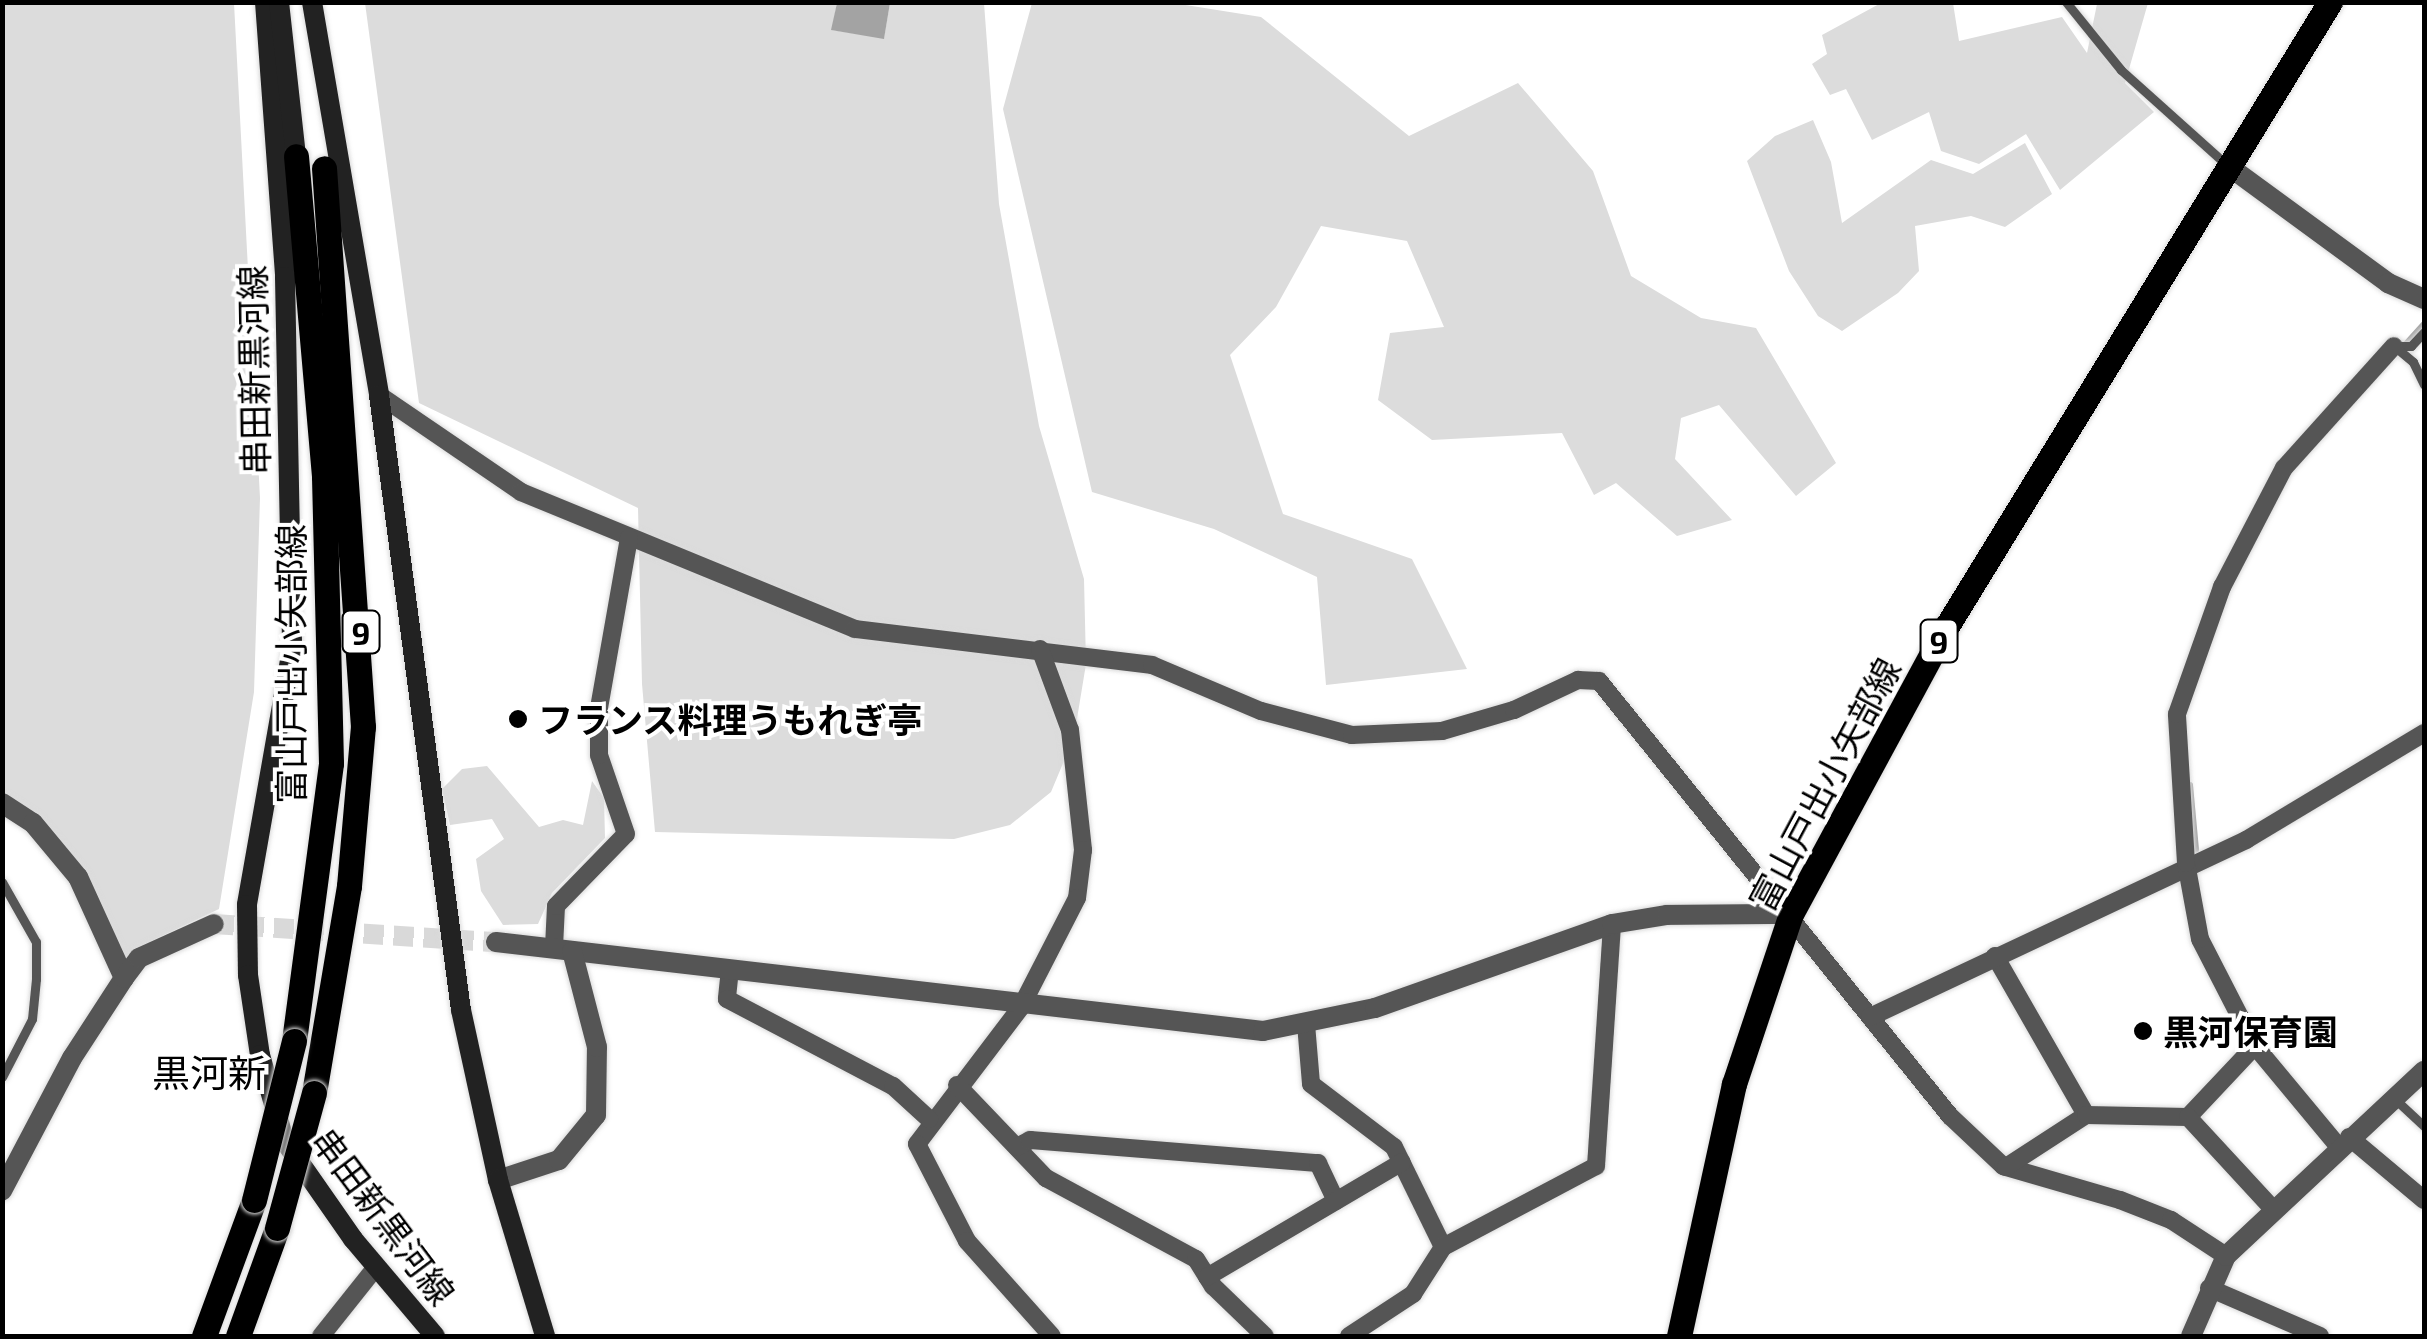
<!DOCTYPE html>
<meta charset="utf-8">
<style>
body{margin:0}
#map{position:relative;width:2427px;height:1339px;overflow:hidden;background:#fff;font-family:"Exo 2","Noto Sans JP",sans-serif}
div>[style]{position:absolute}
.green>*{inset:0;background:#dcdcdc}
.water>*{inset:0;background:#a3a3a3}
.stream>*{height:6px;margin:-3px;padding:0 3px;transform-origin:3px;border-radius:3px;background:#a3a3a3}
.tertiary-tunnel>*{height:20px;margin-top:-10px;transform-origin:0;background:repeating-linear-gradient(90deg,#d9d9d9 0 20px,transparent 0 30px)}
.roads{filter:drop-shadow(0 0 2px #dbdbdb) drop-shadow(0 0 2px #dbdbdb)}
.service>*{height:9px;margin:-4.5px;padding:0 4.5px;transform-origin:4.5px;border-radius:4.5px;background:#555}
.minor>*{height:18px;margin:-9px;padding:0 9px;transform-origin:9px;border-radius:9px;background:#555}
.tertiary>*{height:20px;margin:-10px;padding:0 10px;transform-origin:10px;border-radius:10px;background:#555}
.secondary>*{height:20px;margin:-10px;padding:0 10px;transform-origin:10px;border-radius:10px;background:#222}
.primary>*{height:25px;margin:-12.5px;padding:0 12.5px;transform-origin:12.5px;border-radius:12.5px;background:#000}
.bridges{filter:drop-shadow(0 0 2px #dbdbdb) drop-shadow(0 0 2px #dbdbdb)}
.primary-bridge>*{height:25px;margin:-12.5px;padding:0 12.5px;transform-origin:12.5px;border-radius:12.5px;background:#000}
.dots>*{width:28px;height:28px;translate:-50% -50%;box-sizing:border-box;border:5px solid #fff;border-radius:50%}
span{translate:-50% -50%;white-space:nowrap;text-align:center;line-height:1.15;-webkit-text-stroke:8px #fff;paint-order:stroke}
.shield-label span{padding:2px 8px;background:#fff;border:2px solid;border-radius:8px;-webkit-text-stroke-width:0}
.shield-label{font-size:32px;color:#000;font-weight:700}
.street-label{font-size:35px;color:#000}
.poi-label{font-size:35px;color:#000;font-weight:700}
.left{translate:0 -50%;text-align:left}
.neighbourhood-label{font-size:38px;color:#000}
.frame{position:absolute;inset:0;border:5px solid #000;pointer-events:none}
</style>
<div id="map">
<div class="green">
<i style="clip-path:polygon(2px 3px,234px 3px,260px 498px,254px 692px,219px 909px,132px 950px,126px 965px,37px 815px,3px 792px)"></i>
<i style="clip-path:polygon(365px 3px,837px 3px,832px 30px,884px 38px,890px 3px,984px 3px,999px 204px,1039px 426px,1084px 579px,1086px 664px,1074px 737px,1051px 792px,1010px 825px,954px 839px,655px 832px,642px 684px,638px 508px,419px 403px)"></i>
<i style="clip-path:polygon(1032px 3px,1173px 3px,1261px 17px,1409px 136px,1518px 83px,1593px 171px,1631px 276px,1701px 318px,1756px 328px,1836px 463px,1796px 496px,1719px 405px,1681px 418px,1675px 459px,1732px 520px,1677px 536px,1616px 483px,1594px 495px,1562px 433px,1432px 440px,1378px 400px,1390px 333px,1444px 327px,1407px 241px,1321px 226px,1276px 307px,1230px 355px,1283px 514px,1412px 559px,1467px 669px,1326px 685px,1317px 577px,1214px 529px,1092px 492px,1003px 109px)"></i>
<i style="clip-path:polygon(1881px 3px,1953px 3px,1959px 41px,2062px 17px,2087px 53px,2097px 4px,2148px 3px,2125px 83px,2154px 112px,2060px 190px,2026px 134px,1979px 164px,1941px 151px,1929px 112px,1872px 140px,1846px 89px,1830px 95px,1812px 64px,1827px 54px,1822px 35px)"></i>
<i style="clip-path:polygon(1813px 120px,1831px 162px,1842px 223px,1931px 160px,1973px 174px,2025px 143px,2052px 194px,2005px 227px,1971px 216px,1915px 226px,1919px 271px,1898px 293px,1842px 331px,1818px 316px,1789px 271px,1747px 161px,1775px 136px)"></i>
<i style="clip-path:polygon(487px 766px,539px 827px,563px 820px,583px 825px,592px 781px,604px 798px,605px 838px,552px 893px,538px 924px,503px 925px,481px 891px,476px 859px,504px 839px,492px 819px,450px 825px,442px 789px,462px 769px)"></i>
</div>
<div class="water">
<i style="clip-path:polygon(837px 3px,890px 3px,884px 39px,831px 30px)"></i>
</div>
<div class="stream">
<i style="left:2405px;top:345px;width:28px;rotate:-48deg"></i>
<i style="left:2190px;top:785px;width:65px;rotate:84.7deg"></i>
</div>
<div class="tertiary-tunnel">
<i style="left:214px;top:924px;width:283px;rotate:3.7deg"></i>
</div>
<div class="roads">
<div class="service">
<i style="left:2066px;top:2px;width:87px;rotate:51deg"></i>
<i style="left:2121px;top:70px;width:142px;rotate:41.9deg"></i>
<i style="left:2424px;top:332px;width:19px;rotate:133deg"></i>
<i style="left:2411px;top:346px;width:17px;rotate:180deg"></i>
<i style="left:2394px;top:346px;width:25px;rotate:40deg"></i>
<i style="left:2413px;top:362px;width:25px;rotate:64deg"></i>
<i style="left:2px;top:882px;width:69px;rotate:60.5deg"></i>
<i style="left:36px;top:942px;width:37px;rotate:90deg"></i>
<i style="left:36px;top:979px;width:40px;rotate:95.7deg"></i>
<i style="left:32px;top:1019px;width:65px;rotate:117.3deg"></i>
<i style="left:2396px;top:1100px;width:38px;rotate:43deg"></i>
</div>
<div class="minor">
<i style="left:379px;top:395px;width:172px;rotate:34.3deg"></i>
<i style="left:521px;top:492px;width:361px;rotate:22.3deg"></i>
<i style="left:855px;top:629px;width:299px;rotate:6.9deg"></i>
<i style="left:1152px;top:665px;width:118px;rotate:22.9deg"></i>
<i style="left:1261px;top:711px;width:94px;rotate:14.8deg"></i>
<i style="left:1352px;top:735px;width:90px;rotate:-2.5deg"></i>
<i style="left:1442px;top:731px;width:75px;rotate:-16.3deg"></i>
<i style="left:1514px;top:710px;width:71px;rotate:-25.1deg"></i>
<i style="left:1578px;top:680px;width:21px;rotate:3deg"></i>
<i style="left:1599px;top:681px;width:559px;rotate:51.1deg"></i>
<i style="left:1950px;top:1116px;width:73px;rotate:43.3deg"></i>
<i style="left:2003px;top:1166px;width:122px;rotate:16.2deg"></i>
<i style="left:2120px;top:1200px;width:55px;rotate:21.4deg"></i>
<i style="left:2171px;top:1220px;width:66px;rotate:33.2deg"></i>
<i style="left:1040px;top:649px;width:86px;rotate:69.7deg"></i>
<i style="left:1070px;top:730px;width:121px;rotate:83.8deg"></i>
<i style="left:1083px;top:850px;width:48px;rotate:97.1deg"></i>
<i style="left:1077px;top:898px;width:123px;rotate:117.2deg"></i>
<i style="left:1021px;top:1007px;width:172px;rotate:127.2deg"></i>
<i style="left:917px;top:1144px;width:109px;rotate:62.7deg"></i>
<i style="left:967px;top:1241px;width:127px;rotate:48.2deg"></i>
<i style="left:554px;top:947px;width:41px;rotate:-87.2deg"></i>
<i style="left:556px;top:906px;width:100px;rotate:-45.8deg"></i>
<i style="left:626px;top:834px;width:83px;rotate:-108.9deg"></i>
<i style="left:599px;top:755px;width:47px;rotate:-90deg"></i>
<i style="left:599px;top:708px;width:173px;rotate:-80deg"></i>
<i style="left:1995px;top:956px;width:183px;rotate:60.2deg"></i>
<i style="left:730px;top:969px;width:30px;rotate:96deg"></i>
<i style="left:727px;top:999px;width:187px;rotate:27.7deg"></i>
<i style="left:893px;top:1086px;width:49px;rotate:42.5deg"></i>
<i style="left:1870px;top:1017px;width:416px;rotate:-25.2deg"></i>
<i style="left:2246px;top:840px;width:208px;rotate:-31deg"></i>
<i style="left:1306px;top:1024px;width:60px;rotate:85.2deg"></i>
<i style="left:1311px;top:1084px;width:104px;rotate:37.2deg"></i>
<i style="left:1394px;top:1147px;width:111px;rotate:63.9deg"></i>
<i style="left:2255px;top:1046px;width:120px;rotate:-117.2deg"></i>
<i style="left:2200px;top:939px;width:77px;rotate:-100.4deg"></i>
<i style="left:2186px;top:863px;width:149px;rotate:-93.5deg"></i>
<i style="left:2177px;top:714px;width:135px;rotate:-70.5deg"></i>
<i style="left:2222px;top:587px;width:134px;rotate:-62.5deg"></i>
<i style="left:2284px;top:468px;width:164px;rotate:-48deg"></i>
<i style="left:957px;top:1085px;width:129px;rotate:46.3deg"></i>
<i style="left:1046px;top:1178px;width:170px;rotate:28.4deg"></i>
<i style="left:1196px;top:1259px;width:32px;rotate:58deg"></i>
<i style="left:1213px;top:1286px;width:72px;rotate:43.9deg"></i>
<i style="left:2188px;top:1117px;width:98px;rotate:-46.7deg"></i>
<i style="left:2255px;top:1046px;width:130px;rotate:50.3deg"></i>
<i style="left:2349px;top:1137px;width:98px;rotate:40deg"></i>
<i style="left:1017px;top:1147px;width:15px;rotate:-28deg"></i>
<i style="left:1030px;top:1140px;width:289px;rotate:4.6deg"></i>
<i style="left:1318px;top:1163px;width:42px;rotate:64.7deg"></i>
<i style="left:2006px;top:1167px;width:95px;rotate:-33deg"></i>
<i style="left:2086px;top:1115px;width:102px;rotate:1.1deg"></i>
<i style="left:2188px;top:1117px;width:124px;rotate:47.3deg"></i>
<i style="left:1207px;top:1277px;width:226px;rotate:-30.5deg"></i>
<i style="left:2209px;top:1288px;width:121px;rotate:23.4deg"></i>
<i style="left:321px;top:1336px;width:88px;rotate:-51.4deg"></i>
<i style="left:1349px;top:1336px;width:77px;rotate:-33.3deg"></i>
<i style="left:1413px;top:1294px;width:56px;rotate:-57.4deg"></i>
<i style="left:1443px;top:1247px;width:173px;rotate:-27.9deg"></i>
<i style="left:1596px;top:1166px;width:243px;rotate:-86.2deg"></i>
</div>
<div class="tertiary">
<i style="left:2227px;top:165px;width:200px;rotate:36.2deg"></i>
<i style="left:2388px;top:283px;width:39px;rotate:24deg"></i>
<i style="left:2px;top:803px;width:37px;rotate:33deg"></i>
<i style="left:33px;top:823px;width:70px;rotate:50.2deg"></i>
<i style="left:78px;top:877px;width:111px;rotate:65.5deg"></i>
<i style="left:124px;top:978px;width:95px;rotate:123deg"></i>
<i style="left:72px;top:1058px;width:150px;rotate:117.8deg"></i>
<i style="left:496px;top:942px;width:772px;rotate:6.62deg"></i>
<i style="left:1263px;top:1031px;width:114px;rotate:-11.6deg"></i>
<i style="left:1375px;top:1008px;width:251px;rotate:-19.5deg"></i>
<i style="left:1612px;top:924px;width:56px;rotate:-9.3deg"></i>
<i style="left:1667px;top:915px;width:124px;rotate:-0.5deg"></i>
<i style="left:124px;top:978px;width:25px;rotate:-53deg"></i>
<i style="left:139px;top:958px;width:82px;rotate:-24.4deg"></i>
<i style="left:498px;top:1180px;width:64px;rotate:-18.2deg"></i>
<i style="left:559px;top:1160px;width:58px;rotate:-50.6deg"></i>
<i style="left:596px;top:1115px;width:68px;rotate:-89.2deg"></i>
<i style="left:597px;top:1047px;width:99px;rotate:-104.6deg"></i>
<i style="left:2191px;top:1336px;width:87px;rotate:-66.4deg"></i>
<i style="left:2226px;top:1256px;width:271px;rotate:-43.1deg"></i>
</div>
<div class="secondary">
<i style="left:265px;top:2px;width:276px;rotate:85.8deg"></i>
<i style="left:285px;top:277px;width:372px;rotate:88.9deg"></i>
<i style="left:292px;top:649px;width:260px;rotate:100deg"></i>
<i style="left:247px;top:905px;width:70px;rotate:89.2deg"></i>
<i style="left:248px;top:975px;width:81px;rotate:81.5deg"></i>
<i style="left:260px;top:1055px;width:88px;rotate:74.2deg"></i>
<i style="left:284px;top:1140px;width:121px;rotate:55.1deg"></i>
<i style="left:353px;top:1239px;width:127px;rotate:49.8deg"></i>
<i style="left:279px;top:2px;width:155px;rotate:83.7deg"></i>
<i style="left:312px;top:2px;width:399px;rotate:80.3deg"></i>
<i style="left:379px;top:395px;width:620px;rotate:82.41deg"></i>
<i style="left:461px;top:1010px;width:174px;rotate:77.7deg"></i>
<i style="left:498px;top:1180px;width:163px;rotate:73.2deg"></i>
</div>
<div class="primary">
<i style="left:294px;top:1041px;width:280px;rotate:-82.4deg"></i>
<i style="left:331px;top:763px;width:287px;rotate:-91.4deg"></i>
<i style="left:324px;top:476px;width:321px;rotate:-95deg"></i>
<i style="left:314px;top:1093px;width:210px;rotate:-80.4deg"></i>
<i style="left:349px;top:886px;width:160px;rotate:-85deg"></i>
<i style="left:363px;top:727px;width:560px;rotate:-93.99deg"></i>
<i style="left:204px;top:1336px;width:145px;rotate:-69.8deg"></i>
<i style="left:238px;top:1336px;width:115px;rotate:-70.1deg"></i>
<i style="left:1679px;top:1336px;width:258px;rotate:-77.7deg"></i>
<i style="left:1734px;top:1084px;width:179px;rotate:-71.5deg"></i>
<i style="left:1791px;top:914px;width:328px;rotate:-61.6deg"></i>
<i style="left:1947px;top:626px;width:732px;rotate:-58.46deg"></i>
</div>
</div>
<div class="bridges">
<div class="primary-bridge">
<i style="left:254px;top:1200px;width:164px;rotate:-75.9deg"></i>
<i style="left:277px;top:1228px;width:140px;rotate:-74.7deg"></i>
</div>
</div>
<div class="dots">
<i style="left:518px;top:719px;background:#000"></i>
<i style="left:2143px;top:1031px;background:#000"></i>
</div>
<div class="shield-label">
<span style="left:361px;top:632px">9</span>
<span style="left:1939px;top:641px">9</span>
</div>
<div class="street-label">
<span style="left:253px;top:370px;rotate:-91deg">串田新黒河線</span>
<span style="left:290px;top:664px;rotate:-90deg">富山戸出小矢部線</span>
<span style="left:1824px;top:784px;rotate:-62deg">富山戸出小矢部線</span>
<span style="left:384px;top:1216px;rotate:53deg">串田新黒河線</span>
</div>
<div class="poi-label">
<span class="left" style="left:538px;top:719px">フランス料理うもれぎ亭</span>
<span class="left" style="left:2163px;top:1031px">黒河保育園</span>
</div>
<div class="neighbourhood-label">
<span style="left:209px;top:1073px">黒河新</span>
</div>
<div class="frame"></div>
</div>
